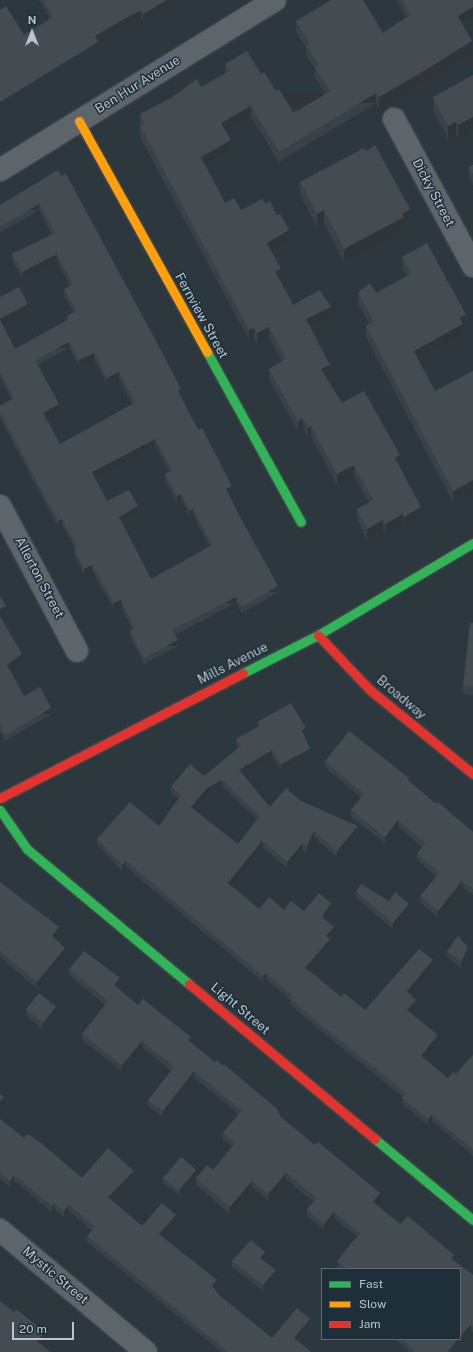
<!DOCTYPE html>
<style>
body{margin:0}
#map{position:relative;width:473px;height:1352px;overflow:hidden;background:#2c373e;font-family:"Public Sans",sans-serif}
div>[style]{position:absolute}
.roads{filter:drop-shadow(0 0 1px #4b5358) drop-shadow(0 0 1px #4b5358)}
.street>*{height:22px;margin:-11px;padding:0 11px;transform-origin:11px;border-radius:11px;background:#5d656b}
.fast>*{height:9px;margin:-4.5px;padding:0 4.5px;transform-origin:4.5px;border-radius:4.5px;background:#30b455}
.slow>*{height:9px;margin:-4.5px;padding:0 4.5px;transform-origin:4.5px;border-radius:4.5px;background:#ff9f0a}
.jam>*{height:9px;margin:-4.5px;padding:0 4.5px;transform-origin:4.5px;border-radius:4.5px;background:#e5322d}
.wall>*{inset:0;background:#3a4147}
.shaded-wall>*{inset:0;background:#303539;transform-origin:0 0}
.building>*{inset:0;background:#444c52;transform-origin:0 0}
span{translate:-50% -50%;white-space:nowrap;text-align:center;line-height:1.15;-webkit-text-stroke:3px #1f2f3a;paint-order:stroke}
.street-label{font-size:13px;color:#b8c4ce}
.legend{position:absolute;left:321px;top:1268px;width:140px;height:72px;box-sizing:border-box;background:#1f2f3a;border:1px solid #5c6b75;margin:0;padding:5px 7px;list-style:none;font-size:12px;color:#b8c4ce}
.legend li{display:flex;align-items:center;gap:8px;height:20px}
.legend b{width:20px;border:1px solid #5c6b75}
.north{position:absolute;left:12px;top:12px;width:40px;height:40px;-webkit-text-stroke:3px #1f2f3a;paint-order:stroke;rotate:0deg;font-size:11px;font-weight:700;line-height:16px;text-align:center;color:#b8c4ce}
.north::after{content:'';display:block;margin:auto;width:14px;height:18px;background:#b8c4ce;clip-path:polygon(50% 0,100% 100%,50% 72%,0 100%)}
.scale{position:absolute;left:12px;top:1322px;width:62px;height:18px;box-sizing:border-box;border:2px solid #b8c4ce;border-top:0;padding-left:5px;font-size:12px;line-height:14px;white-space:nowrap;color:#b8c4ce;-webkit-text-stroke:3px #1f2f3a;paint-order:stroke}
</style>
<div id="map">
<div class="roads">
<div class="street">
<i style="left:394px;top:119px;width:167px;rotate:61.7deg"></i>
<i style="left:0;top:170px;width:323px;rotate:-31.7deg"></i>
<i style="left:0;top:506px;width:164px;rotate:62deg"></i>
<i style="left:0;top:1230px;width:190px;rotate:39.9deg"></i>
</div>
<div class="fast">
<i style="left:207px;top:352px;width:194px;rotate:61.1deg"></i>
<i style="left:243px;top:673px;width:84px;rotate:-26.9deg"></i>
<i style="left:318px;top:635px;width:180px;rotate:-30.7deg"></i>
<i style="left:0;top:810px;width:47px;rotate:55.3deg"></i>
<i style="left:27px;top:849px;width:211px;rotate:39.8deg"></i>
<i style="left:375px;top:1139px;width:127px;rotate:39.6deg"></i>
</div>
<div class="slow">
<i style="left:79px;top:121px;width:264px;rotate:61deg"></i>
</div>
<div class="jam">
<i style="left:318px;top:635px;width:76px;rotate:46.6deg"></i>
<i style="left:370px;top:690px;width:133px;rotate:39.2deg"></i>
<i style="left:0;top:798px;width:273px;rotate:-27.2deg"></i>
<i style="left:189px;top:984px;width:242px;rotate:39.8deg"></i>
</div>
</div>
<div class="wall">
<i style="clip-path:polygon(39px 0,178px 0,143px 21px,141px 17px,131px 21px,98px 41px,98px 48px,24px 35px,50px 19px)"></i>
<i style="clip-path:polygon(397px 0,473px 0,473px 17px,462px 24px,472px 52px,419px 85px,379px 108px,376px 103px,279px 162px,251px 117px,225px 131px,231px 150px,205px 165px,225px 203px,241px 210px,265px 204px,289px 241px,271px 250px,281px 279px,280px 279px,293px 305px,331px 317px,311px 327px,330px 375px,326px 377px,342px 403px,400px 466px,399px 466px,421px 517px,404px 527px,403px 524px,385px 534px,383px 530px,367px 539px,357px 519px,357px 509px,369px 503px,354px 475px,337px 485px,311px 436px,308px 438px,303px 428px,298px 431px,269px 379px,269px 369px,282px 362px,269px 337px,257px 344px,254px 338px,249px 340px,140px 137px,140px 114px,201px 87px,225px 74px,225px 64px,261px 74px,276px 91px,293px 112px,299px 110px,325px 94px,315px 77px,315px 69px,306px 56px,306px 48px,296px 31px,296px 21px,383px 33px,406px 17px)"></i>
<i style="clip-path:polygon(473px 75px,458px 138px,456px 135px,448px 139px,433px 110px,433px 97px)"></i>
<i style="clip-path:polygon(473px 165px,473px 185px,469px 178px,469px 167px)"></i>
<i style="clip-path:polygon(evenodd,58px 170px,181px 395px,180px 396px,232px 492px,229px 494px,240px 517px,278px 592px,242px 613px,236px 603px,175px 635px,178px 646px,144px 664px,130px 637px,130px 631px,132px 630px,121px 606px,114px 609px,92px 571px,84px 575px,74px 555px,74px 549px,75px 549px,62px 525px,58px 527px,0 418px,0 406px,12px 400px,0 377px,0 297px,28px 310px,2px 324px,15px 349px,67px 320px,67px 316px,74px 313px,64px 296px,64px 289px,70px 286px,57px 261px,22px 278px,12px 260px,12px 254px,52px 235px,39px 210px,0 233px,0 205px,58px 170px,69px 348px,79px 366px,94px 359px,107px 384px,119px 378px,132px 404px,60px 444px,46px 418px,59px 411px,37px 365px,69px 348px,58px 170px,155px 445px,169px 471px,165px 474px,165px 480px,177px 503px,181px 500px,190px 517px,193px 515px,210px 547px,151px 579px,121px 522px,138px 513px,107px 501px,94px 477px,155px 445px)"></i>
<i style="clip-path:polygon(300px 182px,410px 223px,404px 226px,404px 231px,344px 262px,324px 223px,317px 227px,300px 195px)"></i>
<i style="clip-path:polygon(402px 257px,466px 326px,463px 328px,463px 335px,418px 360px,435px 391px,473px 371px,473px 491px,453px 502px,366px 337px,366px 326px,369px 324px,358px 303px,358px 292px,376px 293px,407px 276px,402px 268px)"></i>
<i style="clip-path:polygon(0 616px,22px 660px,9px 669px,24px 696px,51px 714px,5px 741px,0 731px)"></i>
<i style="clip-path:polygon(473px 623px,473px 695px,463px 694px,463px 686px)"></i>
<i style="clip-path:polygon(evenodd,257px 722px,306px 734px,304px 735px,310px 755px,281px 770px,272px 756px,242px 774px,270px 807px,301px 801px,358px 832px,337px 857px,314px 837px,307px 852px,302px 850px,287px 868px,262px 847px,231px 885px,259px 909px,304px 911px,331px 909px,325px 919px,334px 933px,329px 939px,330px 945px,309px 970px,341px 997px,365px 1010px,433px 966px,410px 994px,416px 1006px,410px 1012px,438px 1041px,424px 1058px,448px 1078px,456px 1074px,473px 1055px,473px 1156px,432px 1121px,428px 1125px,402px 1104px,403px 1097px,316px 1027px,290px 1004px,290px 1000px,266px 979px,263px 982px,126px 867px,122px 871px,97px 845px,97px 839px,159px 826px,179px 799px,171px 793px,171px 787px,204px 776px,238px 748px,236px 745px,236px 739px,257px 727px,257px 722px,222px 786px,257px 819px,238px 844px,194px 810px,207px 794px,222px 786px)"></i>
<i style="clip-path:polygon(325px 761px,409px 781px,436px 804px,473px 832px,473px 895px,462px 887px,438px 917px,420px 902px,420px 896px,436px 877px,417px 859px,417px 853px,422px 847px,398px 826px,385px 843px,351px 817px,351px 810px,361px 798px,325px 767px)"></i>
<i style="clip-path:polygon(0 882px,59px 933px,54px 939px,65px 954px,37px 988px,0 957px)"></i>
<i style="clip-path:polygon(356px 892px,389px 901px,409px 910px,393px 929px,356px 898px)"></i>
<i style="clip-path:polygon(447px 951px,468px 953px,461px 968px,447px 957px)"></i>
<i style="clip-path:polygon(69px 969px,120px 984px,117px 987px,138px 1005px,191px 1043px,380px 1199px,376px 1204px,400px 1224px,454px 1260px,473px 1275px,473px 1332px,471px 1330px,452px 1352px,409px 1352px,396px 1339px,460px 1339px,460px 1269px,339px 1269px,337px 1267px,337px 1261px,357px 1237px,334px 1218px,324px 1230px,307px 1216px,307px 1209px,314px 1202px,286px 1179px,268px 1200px,252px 1187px,230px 1214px,196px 1185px,196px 1178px,213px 1170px,232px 1147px,223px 1139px,223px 1132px,238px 1114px,194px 1077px,163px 1117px,148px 1106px,148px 1100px,171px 1071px,142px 1047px,122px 1071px,82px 1040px,82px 1034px,105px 1005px,69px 975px)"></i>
<i style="clip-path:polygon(26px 1010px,56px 1013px,42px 1029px,26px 1016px)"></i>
<i style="clip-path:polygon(0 1119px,24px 1138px,82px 1178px,134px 1177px,111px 1200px,142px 1226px,176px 1221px,162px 1236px,217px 1286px,215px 1289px,219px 1295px,272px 1338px,310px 1326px,298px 1341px,311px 1352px,221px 1352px,87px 1242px,87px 1236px,92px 1231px,69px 1211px,64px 1217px,54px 1209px,52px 1212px,17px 1183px,14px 1181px,10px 1187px,0 1179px)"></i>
<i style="clip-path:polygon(196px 1175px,180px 1196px,163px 1183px,163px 1177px)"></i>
<i style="clip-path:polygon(265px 1258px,263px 1260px,276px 1276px,263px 1291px,232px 1267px,232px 1261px)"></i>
</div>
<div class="shaded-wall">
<i style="clip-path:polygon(167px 0,178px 0,143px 21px,143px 14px)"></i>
<i style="clip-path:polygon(473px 7px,473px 17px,458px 26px,458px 16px)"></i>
<i style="clip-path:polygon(141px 11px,141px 17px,131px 21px,95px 43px,95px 36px,131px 15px)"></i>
<i style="clip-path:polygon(472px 41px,472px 52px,419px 85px,379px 108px,379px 97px)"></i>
<i style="left:98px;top:42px;width:6px;height:115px;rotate:90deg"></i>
<i style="left:376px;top:93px;width:10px;height:114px;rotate:90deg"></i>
<i style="clip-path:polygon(251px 106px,251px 117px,221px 133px,221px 123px)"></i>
<i style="clip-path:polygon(473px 117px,473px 130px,458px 138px,458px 125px)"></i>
<i style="clip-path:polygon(456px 122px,456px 135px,448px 139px,448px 126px)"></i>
<i style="clip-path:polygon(231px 140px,231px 150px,201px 167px,201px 157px)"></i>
<i style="left:39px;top:204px;width:6px;height:45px;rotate:90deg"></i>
<i style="clip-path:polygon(410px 209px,410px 223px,404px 226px,404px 231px,344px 262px,344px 249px,402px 214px)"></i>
<i style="clip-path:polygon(324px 210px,324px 223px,317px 227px,317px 214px)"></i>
<i style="clip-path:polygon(289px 230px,289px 241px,267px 253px,267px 243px)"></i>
<i style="clip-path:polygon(57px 254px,57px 261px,22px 278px,22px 272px)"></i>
<i style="clip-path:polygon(281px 269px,281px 279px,275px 281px,275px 271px)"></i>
<i style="clip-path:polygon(28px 304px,28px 310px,0 325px,0 319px)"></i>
<i style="clip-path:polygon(331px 307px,331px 317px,306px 329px,306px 319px)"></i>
<i style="clip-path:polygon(466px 315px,466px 326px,463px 328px,463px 335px,414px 362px,414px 351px,460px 318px)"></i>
<i style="clip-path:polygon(269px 327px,269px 337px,257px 344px,257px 333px)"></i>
<i style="clip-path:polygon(254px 328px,254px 338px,249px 340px,249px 330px)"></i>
<i style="left:69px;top:342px;width:6px;height:38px;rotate:90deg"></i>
<i style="clip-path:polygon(94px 353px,94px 359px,79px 366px,79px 360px)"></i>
<i style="clip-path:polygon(330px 365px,330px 375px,321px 379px,321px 369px)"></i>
<i style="clip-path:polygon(119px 372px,119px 378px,107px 384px,107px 378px)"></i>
<i style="clip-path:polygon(181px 389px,181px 395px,178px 397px,178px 391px)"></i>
<i style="clip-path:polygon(59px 404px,59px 411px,43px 419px,43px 413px)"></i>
<i style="clip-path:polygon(303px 418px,303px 428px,298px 431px,298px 421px)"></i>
<i style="clip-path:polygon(311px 426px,311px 436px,308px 438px,308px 428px)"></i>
<i style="clip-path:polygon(155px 439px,155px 445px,92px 479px,92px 472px)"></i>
<i style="clip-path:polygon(400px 455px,400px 466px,395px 468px,395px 458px)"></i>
<i style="clip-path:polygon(354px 465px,354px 475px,337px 485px,337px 474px)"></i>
<i style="clip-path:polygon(473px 480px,473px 491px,453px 502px,453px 491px)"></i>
<i style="clip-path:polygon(232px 486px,232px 492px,226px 495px,226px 489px)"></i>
<i style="clip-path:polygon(181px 494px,181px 500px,177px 503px,177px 496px)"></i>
<i style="clip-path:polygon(138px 506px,138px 513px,119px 523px,119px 517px)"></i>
<i style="clip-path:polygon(421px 507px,421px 517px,404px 527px,404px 517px)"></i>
<i style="clip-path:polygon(193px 509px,193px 515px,190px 517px,190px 511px)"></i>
<i style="clip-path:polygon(403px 514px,403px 524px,385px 534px,385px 524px)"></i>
<i style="clip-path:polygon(62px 519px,62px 525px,58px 527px,58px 521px)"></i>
<i style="clip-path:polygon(383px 520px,383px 530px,367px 539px,367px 529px)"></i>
<i style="clip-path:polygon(92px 565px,92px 571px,84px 575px,84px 569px)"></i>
<i style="left:278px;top:586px;width:6px;height:42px;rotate:90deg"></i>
<i style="left:236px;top:597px;width:6px;height:72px;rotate:90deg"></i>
<i style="clip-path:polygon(121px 600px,121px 606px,114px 609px,114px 603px)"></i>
<i style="clip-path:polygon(6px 606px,6px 612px,0 616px,0 609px)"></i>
<i style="left:178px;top:640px;width:6px;height:38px;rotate:90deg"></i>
<i style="clip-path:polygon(22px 654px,22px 660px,7px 671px,7px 665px)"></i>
<i style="left:51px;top:708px;width:6px;height:53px;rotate:90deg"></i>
<i style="clip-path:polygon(306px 728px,306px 734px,302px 736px,302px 730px)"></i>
<i style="clip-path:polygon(310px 749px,310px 755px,281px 770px,281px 764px)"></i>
<i style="clip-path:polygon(272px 750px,272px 756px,239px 776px,239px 770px)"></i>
<i style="clip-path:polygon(222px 780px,222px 786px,207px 794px,191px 814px,191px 807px,207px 788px)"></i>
<i style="clip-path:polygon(398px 820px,398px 826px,385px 843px,385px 837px)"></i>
<i style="clip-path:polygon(358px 826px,358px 832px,337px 857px,337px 851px)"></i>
<i style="clip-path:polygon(314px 831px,314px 837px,307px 852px,307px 846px)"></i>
<i style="clip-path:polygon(262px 841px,262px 847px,228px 889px,228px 883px)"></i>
<i style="clip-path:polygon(302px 844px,302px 850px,287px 868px,287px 862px)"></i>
<i style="clip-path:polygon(126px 861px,126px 867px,122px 871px,122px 865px)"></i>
<i style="clip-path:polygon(462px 881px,462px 887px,438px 917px,438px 911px)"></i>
<i style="clip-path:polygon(331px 903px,331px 909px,322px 923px,322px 917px)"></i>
<i style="clip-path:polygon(409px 904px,409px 910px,393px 929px,393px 923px)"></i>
<i style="clip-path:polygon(59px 927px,59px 933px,52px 942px,52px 936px)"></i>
<i style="clip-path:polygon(334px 927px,334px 933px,326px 942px,326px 936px)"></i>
<i style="clip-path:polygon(330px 939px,330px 945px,305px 974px,305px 968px)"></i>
<i style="clip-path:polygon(468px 947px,468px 953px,461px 968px,461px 962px)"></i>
<i style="clip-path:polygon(65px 948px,65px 954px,37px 988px,37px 982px)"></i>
<i style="clip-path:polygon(433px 960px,433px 966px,407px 998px,407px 991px)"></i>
<i style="clip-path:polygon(266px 973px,266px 979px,263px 982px,263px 976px)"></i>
<i style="clip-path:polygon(120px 978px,120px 984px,114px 991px,114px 985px)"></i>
<i style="clip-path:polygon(416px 1000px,416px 1006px,407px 1016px,407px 1010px)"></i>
<i style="clip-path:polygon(56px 1007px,56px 1013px,42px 1029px,42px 1023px)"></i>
<i style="clip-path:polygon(438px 1035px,438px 1041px,421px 1062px,421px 1056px)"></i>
<i style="clip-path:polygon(142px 1041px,142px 1047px,122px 1071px,122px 1065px)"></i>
<i style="clip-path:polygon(194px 1071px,194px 1077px,163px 1117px,163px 1111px)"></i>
<i style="clip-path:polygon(4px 1097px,4px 1103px,0 1109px,0 1102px)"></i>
<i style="clip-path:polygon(432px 1115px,432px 1121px,428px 1125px,428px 1119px)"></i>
<i style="clip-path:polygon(196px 1170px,196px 1175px,180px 1196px,180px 1190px)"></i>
<i style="clip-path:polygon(134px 1171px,134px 1177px,108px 1203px,108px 1197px)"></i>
<i style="clip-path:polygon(286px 1173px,286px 1179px,268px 1200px,268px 1194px)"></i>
<i style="clip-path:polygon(14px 1175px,14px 1181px,10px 1187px,10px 1181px)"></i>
<i style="clip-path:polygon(252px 1181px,252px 1187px,230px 1214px,230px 1207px)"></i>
<i style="clip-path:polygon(380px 1193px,380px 1199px,373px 1208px,373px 1202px)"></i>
<i style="clip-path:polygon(54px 1203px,54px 1209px,52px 1212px,52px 1206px)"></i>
<i style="clip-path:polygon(69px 1205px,69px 1211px,64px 1217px,64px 1211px)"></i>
<i style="clip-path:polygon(334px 1212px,334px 1218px,324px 1230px,324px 1224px)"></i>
<i style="clip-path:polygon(176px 1215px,176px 1221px,159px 1240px,159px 1234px)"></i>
<i style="clip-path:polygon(265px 1252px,265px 1258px,260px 1264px,260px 1258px)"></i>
<i style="clip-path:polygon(276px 1270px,276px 1276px,263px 1291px,263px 1285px)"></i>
<i style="clip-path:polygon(217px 1280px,217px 1286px,212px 1292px,212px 1286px)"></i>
<i style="clip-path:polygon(310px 1319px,310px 1326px,294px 1344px,294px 1338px)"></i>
<i style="clip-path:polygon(471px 1324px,471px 1330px,452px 1352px,448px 1352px,448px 1351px,458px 1339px,460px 1339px,460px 1337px)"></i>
<i style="clip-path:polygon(45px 1332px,45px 1338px,37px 1347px,37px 1341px)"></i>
</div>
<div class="building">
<i style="clip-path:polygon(43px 0,167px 0,143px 14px,141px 11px,131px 15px,95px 36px,98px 42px,0 102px,0 10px,6px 6px,24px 35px,53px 17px)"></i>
<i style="clip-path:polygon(331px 0,363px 0,383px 33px,410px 15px,402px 0,473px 0,473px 7px,458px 16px,472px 41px,419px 74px,379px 97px,376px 93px,279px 152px,251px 106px,221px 123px,231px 140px,201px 157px,225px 203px,234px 198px,241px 210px,262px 199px,265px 204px,270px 201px,277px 215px,280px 214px,289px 230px,267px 243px,281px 269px,275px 271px,293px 305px,320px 290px,331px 307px,306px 319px,330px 365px,321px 369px,342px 403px,364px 391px,400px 455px,395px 458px,421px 507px,404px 517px,403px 514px,385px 524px,383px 520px,367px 529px,357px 509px,373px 500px,354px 465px,337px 474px,311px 426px,308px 428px,303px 418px,298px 421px,269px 369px,286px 359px,269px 327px,257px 333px,254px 328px,249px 330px,140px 126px,145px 124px,140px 114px,171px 98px,197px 79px,201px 87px,230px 71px,225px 64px,247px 51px,261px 74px,264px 72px,276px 91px,279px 89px,293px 112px,299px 110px,330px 91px,315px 67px,319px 65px,306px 46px,310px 44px,296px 21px)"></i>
<i style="clip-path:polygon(473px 75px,473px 117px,458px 125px,456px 122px,448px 126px,433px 97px)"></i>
<i style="clip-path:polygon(375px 145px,410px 209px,402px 214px,404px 217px,344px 249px,324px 210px,317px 214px,300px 182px,364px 148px,366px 151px)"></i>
<i style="clip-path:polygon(473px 165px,473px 174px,469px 167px)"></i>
<i style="clip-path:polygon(evenodd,58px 170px,61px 176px,66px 174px,164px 356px,181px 389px,178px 391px,198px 430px,202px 428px,232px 486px,226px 489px,240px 517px,278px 586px,242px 607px,236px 597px,172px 630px,178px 640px,144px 658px,130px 631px,135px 629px,121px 600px,114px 603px,92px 565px,84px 569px,74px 549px,77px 547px,62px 519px,58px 521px,0 412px,0 406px,14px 398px,0 371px,0 320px,15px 349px,69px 319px,67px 316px,76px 311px,64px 289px,73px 285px,57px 254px,22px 272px,12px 254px,55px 233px,39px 204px,0 227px,0 205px,58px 170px,69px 342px,79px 360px,94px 353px,107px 378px,119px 372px,135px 403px,60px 444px,43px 413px,59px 404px,35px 360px,69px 342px,58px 170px,155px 439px,172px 470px,165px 474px,177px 496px,181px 494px,190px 511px,193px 509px,212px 545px,151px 579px,119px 517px,138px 506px,129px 490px,107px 501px,92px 472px,155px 439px)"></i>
<i style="clip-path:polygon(427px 243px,466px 315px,460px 318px,463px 324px,414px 351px,435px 391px,473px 371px,473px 480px,453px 491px,366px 326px,374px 322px,358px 292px,370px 283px,376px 293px,411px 274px,402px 257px)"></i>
<i style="clip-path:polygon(19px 287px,28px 304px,0 319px,0 297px)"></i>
<i style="clip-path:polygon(0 596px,6px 606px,0 609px)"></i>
<i style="clip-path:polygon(0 616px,22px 654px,7px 665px,24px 696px,40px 687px,51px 708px,5px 735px,0 725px)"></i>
<i style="clip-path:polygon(470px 623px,473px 623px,473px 686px,463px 686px)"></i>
<i style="clip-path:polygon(evenodd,291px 703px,306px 728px,302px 730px,310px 749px,281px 764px,272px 750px,239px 770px,270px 807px,286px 788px,301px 801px,358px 826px,337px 851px,314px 831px,307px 846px,302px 844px,287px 862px,262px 841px,228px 883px,259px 909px,269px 897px,284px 910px,291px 901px,304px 911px,319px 893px,331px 903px,322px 917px,334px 927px,326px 936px,330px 939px,305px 968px,341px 997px,344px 993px,365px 1010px,419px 949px,433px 960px,407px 991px,416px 1000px,407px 1010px,438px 1035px,421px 1056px,448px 1078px,453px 1072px,456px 1074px,473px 1055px,473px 1150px,432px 1115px,428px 1119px,402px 1098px,406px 1093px,316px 1021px,290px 998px,293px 996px,266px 973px,263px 976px,126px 861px,122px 865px,97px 839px,130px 802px,159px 826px,181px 795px,171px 787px,190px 764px,204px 776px,241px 746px,236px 739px,260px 726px,257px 722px,291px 703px,222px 780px,260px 816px,238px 844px,191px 807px,207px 788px,222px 780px)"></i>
<i style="clip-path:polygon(349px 731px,409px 778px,408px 780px,436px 804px,438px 802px,473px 832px,473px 889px,462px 881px,438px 911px,420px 896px,439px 873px,417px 853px,425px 843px,398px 820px,385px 837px,351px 810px,364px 794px,325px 761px)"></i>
<i style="clip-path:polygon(0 882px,59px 927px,52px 936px,65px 948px,37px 982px,0 951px)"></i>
<i style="clip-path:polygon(361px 884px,389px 901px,395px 892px,409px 904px,393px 923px,356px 892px)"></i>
<i style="clip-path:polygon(458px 936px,468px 947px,461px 962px,447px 951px)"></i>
<i style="clip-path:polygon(84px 951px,120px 978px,114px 985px,138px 1005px,143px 999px,191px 1037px,188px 1040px,215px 1062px,216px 1060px,223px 1066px,224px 1064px,277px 1109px,281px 1117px,315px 1145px,318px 1142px,380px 1193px,373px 1202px,400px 1224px,408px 1216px,454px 1255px,451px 1259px,473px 1275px,473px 1326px,471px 1324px,460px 1337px,460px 1269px,347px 1269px,337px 1261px,360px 1233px,334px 1212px,324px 1224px,307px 1209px,317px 1198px,286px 1173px,268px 1194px,252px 1181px,230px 1207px,196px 1178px,207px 1165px,213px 1170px,235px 1143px,223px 1132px,242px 1111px,194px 1071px,163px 1111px,148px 1100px,174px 1067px,142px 1041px,122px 1065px,82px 1034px,108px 1001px,69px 969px)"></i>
<i style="left:39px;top:993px;width:22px;height:21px;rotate:39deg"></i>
<i style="clip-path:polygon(0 1094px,4px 1097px,0 1102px)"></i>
<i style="clip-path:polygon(0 1119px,24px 1138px,28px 1134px,41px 1143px,82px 1178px,108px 1148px,134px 1171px,108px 1197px,142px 1226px,162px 1203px,176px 1215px,159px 1234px,217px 1280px,212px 1286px,219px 1295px,272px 1338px,297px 1308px,310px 1319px,294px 1338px,311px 1352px,228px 1352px,87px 1236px,95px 1227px,69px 1205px,64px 1211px,54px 1203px,52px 1206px,17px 1177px,14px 1175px,10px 1181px,0 1173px)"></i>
<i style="left:181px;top:1157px;width:20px;height:27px;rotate:41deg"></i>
<i style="clip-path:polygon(251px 1240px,265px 1252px,260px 1258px,276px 1270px,263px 1285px,232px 1261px)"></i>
<i style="clip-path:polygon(0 1301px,14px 1312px,16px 1309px,45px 1332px,37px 1341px,50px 1352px,0 1352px)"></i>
<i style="clip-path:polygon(402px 1339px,458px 1339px,448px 1351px,450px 1352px,415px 1352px)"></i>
</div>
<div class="street-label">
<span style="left:138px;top:85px;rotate:-32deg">Ben Hur Avenue</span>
<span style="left:433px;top:193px;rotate:62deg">Dicky Street</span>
<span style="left:201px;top:316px;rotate:61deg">Fernview Street</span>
<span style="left:39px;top:578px;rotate:62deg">Allerton Street</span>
<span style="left:233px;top:664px;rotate:-27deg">Mills Avenue</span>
<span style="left:401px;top:698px;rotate:40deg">Broadway</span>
<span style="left:240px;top:1009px;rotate:40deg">Light Street</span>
<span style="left:55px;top:1276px;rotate:40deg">Mystic Street</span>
</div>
<ul class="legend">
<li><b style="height:5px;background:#30b455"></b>Fast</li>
<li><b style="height:5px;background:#ff9f0a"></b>Slow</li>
<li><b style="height:5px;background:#e5322d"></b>Jam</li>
</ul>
<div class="north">N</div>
<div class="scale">20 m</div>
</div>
